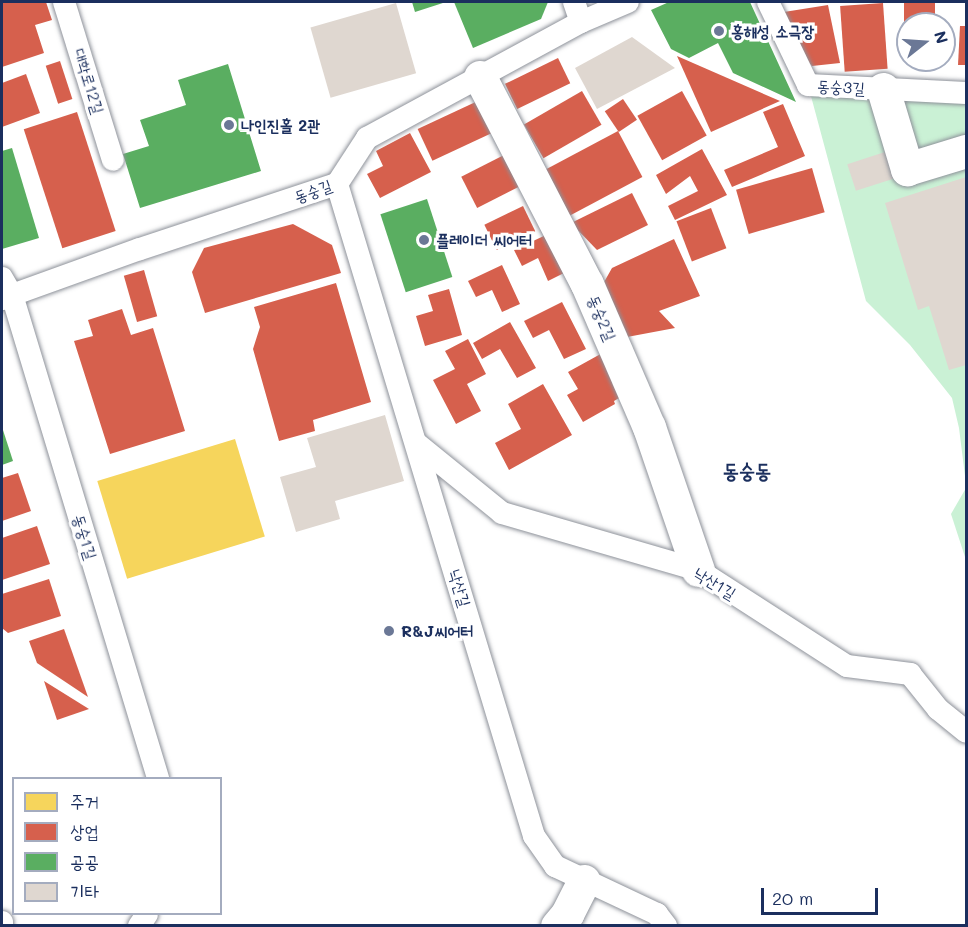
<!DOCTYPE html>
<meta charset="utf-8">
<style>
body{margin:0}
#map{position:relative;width:968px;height:927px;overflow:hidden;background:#fff;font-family:Mali,"Poor Story",sans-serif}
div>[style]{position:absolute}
.green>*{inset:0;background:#caf1d5}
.homes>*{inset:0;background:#f6d55c;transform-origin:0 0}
.shops>*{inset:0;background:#d6604d;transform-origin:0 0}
.public>*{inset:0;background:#5aae61;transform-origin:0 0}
.building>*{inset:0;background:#dfd7d0;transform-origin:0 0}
.roads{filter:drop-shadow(0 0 2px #8e929a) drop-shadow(0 0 2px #8e929a)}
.lane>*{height:22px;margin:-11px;padding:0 11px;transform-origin:11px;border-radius:11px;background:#fff}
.street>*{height:33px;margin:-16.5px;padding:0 16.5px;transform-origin:16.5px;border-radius:16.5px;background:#fff}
.dots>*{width:16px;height:16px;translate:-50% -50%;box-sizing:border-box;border:3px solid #fff;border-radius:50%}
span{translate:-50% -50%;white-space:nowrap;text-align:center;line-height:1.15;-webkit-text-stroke:6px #fff;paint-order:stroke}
.poi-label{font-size:16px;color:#1b2f5e;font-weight:700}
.left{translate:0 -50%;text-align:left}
.street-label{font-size:16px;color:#1b2f5e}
.quarter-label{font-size:20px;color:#1b2f5e;font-weight:700}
.frame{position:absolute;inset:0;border:3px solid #1b2f5e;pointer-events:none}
.legend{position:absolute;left:12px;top:777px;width:210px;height:138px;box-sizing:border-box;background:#fff;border:2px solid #a4acbf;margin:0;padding:8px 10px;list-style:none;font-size:18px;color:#1b2f5e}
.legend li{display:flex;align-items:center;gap:12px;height:30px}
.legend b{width:30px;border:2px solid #a4acbf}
.north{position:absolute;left:896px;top:12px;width:60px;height:60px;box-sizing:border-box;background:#fff;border:2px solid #a4acbf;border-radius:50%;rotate:73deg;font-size:16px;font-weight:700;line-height:24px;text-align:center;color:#1b2f5e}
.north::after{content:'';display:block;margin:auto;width:21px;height:27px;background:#6b7896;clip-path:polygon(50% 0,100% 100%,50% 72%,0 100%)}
.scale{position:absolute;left:761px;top:888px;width:117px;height:27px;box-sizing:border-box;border:3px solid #1b2f5e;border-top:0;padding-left:8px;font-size:18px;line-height:21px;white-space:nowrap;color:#1b2f5e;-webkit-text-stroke:4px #fff;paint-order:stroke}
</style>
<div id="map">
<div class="green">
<i style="clip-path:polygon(808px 85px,966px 93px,966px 484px,959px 428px,952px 398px,910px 345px,866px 301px)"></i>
<i style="clip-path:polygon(966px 488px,966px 560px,951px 514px)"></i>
</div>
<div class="homes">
<i style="left:235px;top:439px;width:102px;height:144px;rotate:73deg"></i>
</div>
<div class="shops">
<i style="clip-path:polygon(2px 2px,46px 2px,52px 20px,35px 25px,44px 53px,2px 67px)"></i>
<i style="left:904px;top:2px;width:31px;height:22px"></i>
<i style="left:883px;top:3px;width:66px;height:43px;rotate:86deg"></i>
<i style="clip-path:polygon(828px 5px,840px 63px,812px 66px,794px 49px,784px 12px)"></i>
<i style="clip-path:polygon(960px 26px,966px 26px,966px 65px,958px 65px)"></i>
<i style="clip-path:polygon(677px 56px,780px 101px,711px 132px)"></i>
<i style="left:558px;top:58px;width:28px;height:59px;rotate:64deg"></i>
<i style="left:60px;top:61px;width:40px;height:15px;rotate:72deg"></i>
<i style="clip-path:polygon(26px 74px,40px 113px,2px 127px,2px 83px)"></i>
<i style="left:582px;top:91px;width:39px;height:67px;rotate:60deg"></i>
<i style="left:682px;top:91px;width:51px;height:51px;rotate:61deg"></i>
<i style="left:482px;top:99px;width:35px;height:71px;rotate:65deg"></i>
<i style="left:623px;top:99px;width:25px;height:22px;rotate:56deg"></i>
<i style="clip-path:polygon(783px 104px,805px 156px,732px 187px,724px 170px,778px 147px,763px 112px)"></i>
<i style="left:77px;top:112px;width:125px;height:56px;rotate:72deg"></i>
<i style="left:618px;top:131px;width:52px;height:83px;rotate:62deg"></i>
<i style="clip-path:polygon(410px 133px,431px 172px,380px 198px,367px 174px,383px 166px,376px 151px)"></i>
<i style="clip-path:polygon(702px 149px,727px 195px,675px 220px,668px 206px,698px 191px,690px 176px,666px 194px,656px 175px)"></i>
<i style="left:504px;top:155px;width:35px;height:48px;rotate:63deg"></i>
<i style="left:812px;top:168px;width:46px;height:79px;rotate:74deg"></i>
<i style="clip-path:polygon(632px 193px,648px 225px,597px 250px,571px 223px)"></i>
<i style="left:523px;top:206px;width:28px;height:43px;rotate:64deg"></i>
<i style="left:711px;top:208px;width:43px;height:37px;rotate:69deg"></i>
<i style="clip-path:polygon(293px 224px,332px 245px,341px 273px,205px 313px,192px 272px,204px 248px)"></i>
<i style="clip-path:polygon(548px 234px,566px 272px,548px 281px,538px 258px,522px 266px,514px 250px)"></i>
<i style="clip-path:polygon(674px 239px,700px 296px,659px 311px,675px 328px,627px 337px,599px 291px,612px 268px)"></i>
<i style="clip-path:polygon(502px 265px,520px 304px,502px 312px,492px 290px,476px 297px,468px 281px)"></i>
<i style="left:144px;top:270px;width:48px;height:21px;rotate:74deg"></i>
<i style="clip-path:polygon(336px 283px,371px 402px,313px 420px,315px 431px,279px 441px,253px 349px,260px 327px,254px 307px)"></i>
<i style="clip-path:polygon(449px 289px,462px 335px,425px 346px,416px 316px,433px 311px,428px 295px)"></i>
<i style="clip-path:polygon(562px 302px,586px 349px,564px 359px,549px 330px,533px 338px,524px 321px)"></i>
<i style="clip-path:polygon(122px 309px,131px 335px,153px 328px,185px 431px,110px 454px,74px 341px,93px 336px,88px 320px)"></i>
<i style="clip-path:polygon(510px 322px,536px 368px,517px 378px,500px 349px,482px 359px,473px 343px)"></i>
<i style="clip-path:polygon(468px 339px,486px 374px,467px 384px,481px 411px,456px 424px,433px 380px,455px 369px,445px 351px)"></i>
<i style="clip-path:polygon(606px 351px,629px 392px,614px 401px,615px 404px,583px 422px,567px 395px,578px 389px,568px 372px)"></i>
<i style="clip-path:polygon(543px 384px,572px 435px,509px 470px,495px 443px,521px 429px,508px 404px)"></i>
<i style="clip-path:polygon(18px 473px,31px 511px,2px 521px,2px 478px)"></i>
<i style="clip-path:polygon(37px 526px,50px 564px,2px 580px,2px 538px)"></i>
<i style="clip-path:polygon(49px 579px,61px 616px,8px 633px,2px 628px,2px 594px)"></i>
<i style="clip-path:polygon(64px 629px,88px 697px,37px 663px,29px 641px)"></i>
<i style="clip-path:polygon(44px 681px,89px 709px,57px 720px)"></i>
</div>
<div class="public">
<i style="clip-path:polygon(412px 2px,446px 2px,415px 12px)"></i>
<i style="clip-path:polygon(454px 2px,548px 2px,541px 19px,473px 48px)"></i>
<i style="clip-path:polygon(669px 2px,750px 2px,796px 102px,733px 73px,718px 43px,689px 58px,671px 49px,651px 10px)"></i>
<i style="clip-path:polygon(228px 64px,261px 171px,140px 208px,123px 154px,149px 146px,140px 120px,186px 105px,178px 80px)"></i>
<i style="clip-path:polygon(12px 148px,39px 238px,2px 249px,2px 151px)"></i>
<i style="left:427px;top:199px;width:82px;height:49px;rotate:72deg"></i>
<i style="clip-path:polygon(2px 427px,13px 461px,2px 465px)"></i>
</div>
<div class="building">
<i style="left:396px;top:3px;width:73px;height:89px;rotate:74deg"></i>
<i style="clip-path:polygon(632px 37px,675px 68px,597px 109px,575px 68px)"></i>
<i style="left:891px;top:150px;width:28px;height:46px;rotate:72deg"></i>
<i style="clip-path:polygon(966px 177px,966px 365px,949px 370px,929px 306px,918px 310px,885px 203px)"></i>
<i style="clip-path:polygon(385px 415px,404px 481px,335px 501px,340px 519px,296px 532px,280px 477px,316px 467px,307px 438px)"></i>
</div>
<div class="roads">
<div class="lane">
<i style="left:64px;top:2px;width:165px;rotate:72.8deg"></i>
<i style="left:574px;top:2px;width:21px;rotate:71deg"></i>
<i style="left:768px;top:2px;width:92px;rotate:64.3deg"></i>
<i style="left:808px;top:85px;width:158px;rotate:2.9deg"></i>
<i style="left:337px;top:184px;width:681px;rotate:73.19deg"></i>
<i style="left:534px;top:836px;width:37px;rotate:55deg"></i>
<i style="left:555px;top:866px;width:113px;rotate:25.2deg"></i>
<i style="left:657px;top:914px;width:15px;rotate:53deg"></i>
<i style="left:2px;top:278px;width:20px;rotate:60deg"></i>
<i style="left:12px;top:295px;width:136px;rotate:-19.8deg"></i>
<i style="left:140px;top:249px;width:207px;rotate:-18.3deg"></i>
<i style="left:337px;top:184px;width:55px;rotate:-56.9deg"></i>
<i style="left:367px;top:138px;width:243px;rotate:-28.5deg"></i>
<i style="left:581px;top:22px;width:51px;rotate:-23.1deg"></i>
<i style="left:2px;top:299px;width:11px;rotate:-22deg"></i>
<i style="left:12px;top:295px;width:505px;rotate:73.18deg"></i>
<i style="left:416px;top:443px;width:111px;rotate:39.1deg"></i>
<i style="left:502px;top:513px;width:204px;rotate:16.2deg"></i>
<i style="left:698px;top:570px;width:177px;rotate:32.8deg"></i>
<i style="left:847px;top:666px;width:64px;rotate:7.2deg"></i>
<i style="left:910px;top:674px;width:45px;rotate:51.3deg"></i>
<i style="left:938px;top:709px;width:36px;rotate:39deg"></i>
<i style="left:2px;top:922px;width:4px;rotate:90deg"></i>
<i style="left:139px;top:926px;width:14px;rotate:-56deg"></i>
</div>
<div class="street">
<i style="left:480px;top:77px;width:233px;rotate:62.7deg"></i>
<i style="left:587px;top:284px;width:156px;rotate:66.6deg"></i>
<i style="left:649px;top:427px;width:151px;rotate:71.1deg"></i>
<i style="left:883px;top:89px;width:84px;rotate:73.3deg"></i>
<i style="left:907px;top:169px;width:62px;rotate:-17deg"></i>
<i style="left:557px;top:926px;width:16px;rotate:-50deg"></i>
<i style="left:567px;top:914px;width:37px;rotate:-63deg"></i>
</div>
</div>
<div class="dots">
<i style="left:719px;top:31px;background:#6b7896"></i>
<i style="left:229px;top:125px;background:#6b7896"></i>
<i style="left:424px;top:240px;background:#6b7896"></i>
<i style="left:389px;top:631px;background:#6b7896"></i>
</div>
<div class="poi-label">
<span class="left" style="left:731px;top:31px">홍해성 소극장</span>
<span class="left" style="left:241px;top:125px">나인진홀 2관</span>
<span class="left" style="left:436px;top:240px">플레이더 씨어터</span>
<span class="left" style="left:401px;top:631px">R&amp;J씨어터</span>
</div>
<div class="street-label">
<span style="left:89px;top:81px;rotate:73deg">대학로12길</span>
<span style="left:841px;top:87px;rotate:3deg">동숭3길</span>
<span style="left:313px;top:191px;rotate:-20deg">동숭길</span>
<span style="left:602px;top:318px;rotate:67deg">동숭2길</span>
<span style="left:85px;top:537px;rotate:73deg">동숭1길</span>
<span style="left:715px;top:583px;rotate:31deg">낙산1길</span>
<span style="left:460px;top:588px;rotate:73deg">낙산길</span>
</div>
<div class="quarter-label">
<span style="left:747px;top:470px">동숭동</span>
</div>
<div class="frame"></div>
<ul class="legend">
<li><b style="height:16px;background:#f6d55c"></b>주거</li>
<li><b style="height:16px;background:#d6604d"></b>상업</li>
<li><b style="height:16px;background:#5aae61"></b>공공</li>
<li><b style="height:16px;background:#dfd7d0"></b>기타</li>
</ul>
<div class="north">N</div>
<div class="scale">20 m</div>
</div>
